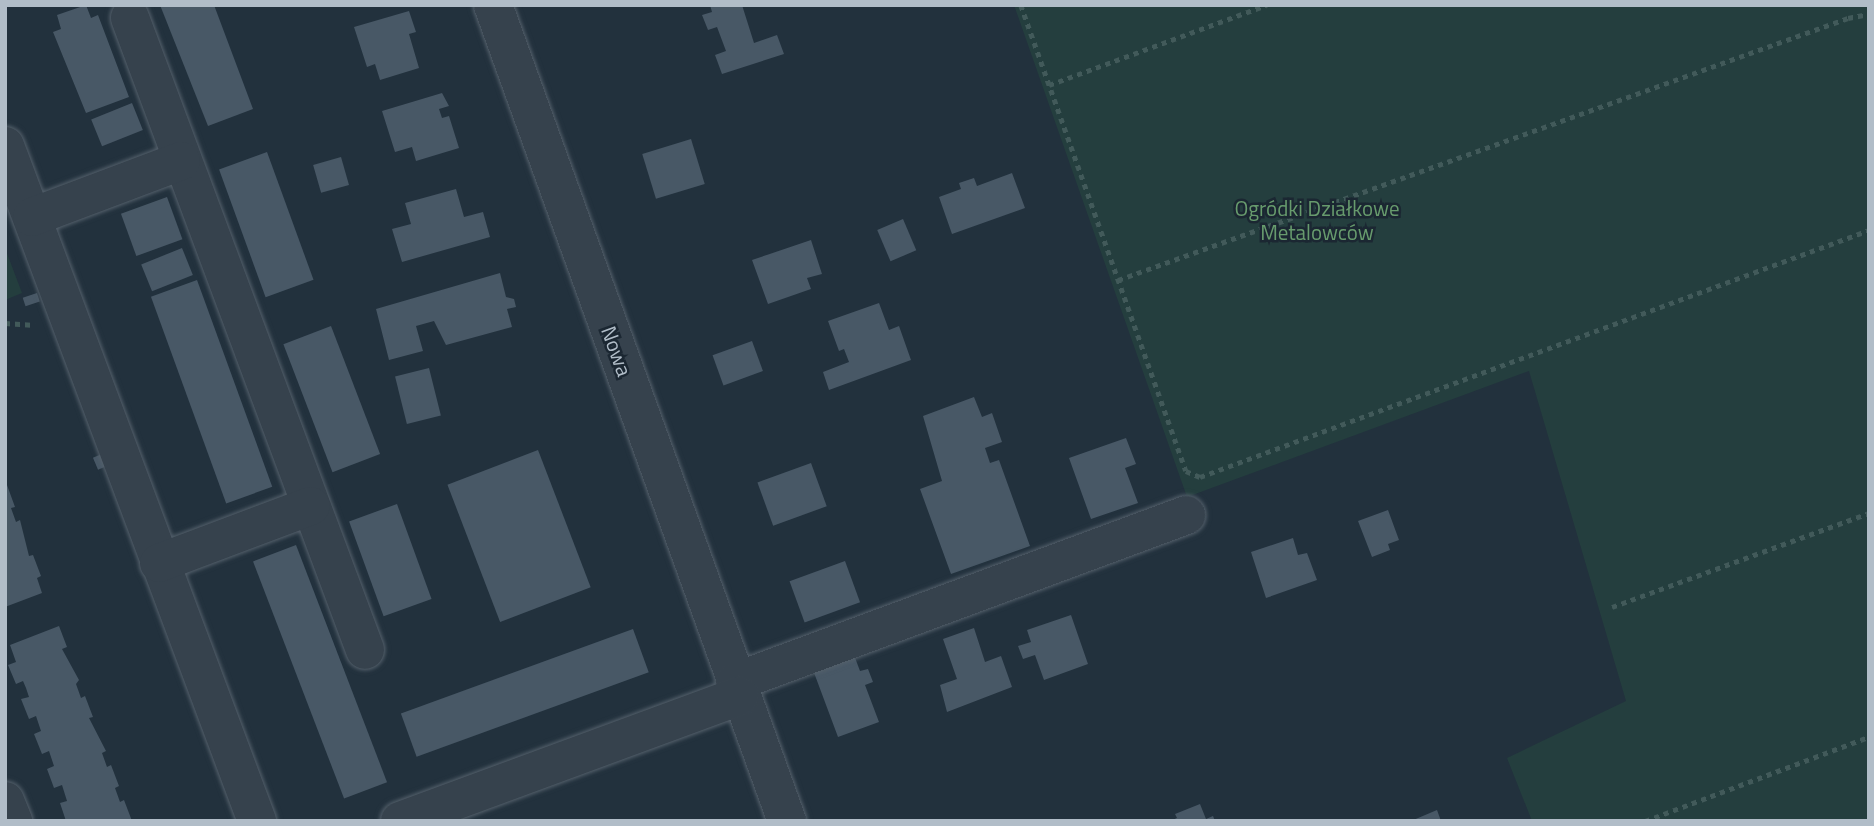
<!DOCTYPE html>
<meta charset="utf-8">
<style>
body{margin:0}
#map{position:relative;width:1874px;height:826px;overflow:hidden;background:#22313d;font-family:"Titillium Web",sans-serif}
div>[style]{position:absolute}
.green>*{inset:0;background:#243e3e}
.building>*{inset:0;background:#485866;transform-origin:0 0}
.path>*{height:4.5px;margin-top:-2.25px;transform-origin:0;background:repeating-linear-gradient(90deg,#425a5a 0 5px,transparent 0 10px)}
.roads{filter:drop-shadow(0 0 2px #54606b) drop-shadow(0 0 2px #54606b)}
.minor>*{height:38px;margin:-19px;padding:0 19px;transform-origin:19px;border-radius:19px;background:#36424d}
span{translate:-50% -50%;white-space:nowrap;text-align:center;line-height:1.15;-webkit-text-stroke:5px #1b2732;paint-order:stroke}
.park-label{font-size:21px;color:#679b6d}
.street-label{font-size:21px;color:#b1bdc8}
.frame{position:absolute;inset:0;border:7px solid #b1bdc8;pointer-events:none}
</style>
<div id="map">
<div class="green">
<i style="clip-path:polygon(1014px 5px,1869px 5px,1869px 821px,1532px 821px,1507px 758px,1626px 701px,1529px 371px,1187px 497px)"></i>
<i style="clip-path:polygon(5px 248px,22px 293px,5px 300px)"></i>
</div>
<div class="building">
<i style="clip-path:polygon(86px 5px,91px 18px,98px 15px,129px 97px,86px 113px,53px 32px,61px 29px,57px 15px)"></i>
<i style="clip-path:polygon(160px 5px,214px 5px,253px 109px,208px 126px)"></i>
<i style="clip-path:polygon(710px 5px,742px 5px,754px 43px,777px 35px,784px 54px,722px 74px,715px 55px,726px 51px,717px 27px,708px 30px,702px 15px,712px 12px)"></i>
<i style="clip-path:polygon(409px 11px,416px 32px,409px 34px,419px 68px,380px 80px,375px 64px,367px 67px,354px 27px)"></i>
<i style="clip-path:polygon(442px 93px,449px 106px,439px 109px,442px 118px,449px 116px,459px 148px,416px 161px,412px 147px,395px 152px,382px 111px)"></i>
<i style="left:132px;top:103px;width:29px;height:44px;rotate:68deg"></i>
<i style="left:691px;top:139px;width:47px;height:51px;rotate:73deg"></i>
<i style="left:267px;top:152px;width:136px;height:51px;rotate:70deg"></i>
<i style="left:341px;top:157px;width:29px;height:29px;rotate:74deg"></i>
<i style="clip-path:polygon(1012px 173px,1025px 208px,952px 234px,939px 197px,961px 189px,959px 183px,974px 178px,977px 186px)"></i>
<i style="clip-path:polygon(456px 189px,464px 217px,483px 212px,490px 237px,402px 262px,392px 229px,411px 224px,405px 203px)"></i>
<i style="left:167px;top:197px;width:45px;height:49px;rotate:70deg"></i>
<i style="left:903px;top:219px;width:34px;height:28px;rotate:67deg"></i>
<i style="clip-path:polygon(811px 240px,822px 274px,807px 278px,811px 289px,768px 304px,752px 260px)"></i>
<i style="left:182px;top:248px;width:29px;height:44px;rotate:68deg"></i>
<i style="clip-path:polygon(500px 273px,506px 297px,514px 299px,516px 307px,507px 309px,512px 327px,446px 345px,434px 321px,416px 326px,423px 351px,389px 360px,376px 309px)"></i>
<i style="left:197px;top:280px;width:220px;height:49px;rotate:70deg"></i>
<i style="left:37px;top:293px;width:9px;height:15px;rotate:72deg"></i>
<i style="clip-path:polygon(879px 303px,889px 330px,899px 326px,911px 360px,829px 390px,823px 372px,849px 362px,844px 349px,839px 351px,828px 321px)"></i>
<i style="left:331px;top:326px;width:137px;height:51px;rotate:69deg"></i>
<i style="left:752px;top:341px;width:32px;height:42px;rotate:70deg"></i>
<i style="left:429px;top:368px;width:49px;height:35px;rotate:76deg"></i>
<i style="clip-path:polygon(974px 397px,982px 417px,992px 413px,1002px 442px,985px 448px,990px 463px,999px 460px,1030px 546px,951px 574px,920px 489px,942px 481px,923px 416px)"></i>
<i style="clip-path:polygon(1126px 438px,1136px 464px,1125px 468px,1138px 503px,1091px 519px,1069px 458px)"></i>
<i style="left:538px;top:450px;width:147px;height:97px;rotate:69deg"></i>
<i style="left:104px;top:453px;width:13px;height:12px;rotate:67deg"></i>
<i style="left:811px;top:463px;width:46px;height:57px;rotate:70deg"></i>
<i style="clip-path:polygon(7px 485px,15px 507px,11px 508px,16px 522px,20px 520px,29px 556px,33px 555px,41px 576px,37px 578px,42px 593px,5px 607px)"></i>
<i style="left:397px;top:504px;width:101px;height:51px;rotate:70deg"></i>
<i style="clip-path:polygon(1388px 510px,1399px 540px,1388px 544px,1390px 550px,1372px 557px,1358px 521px)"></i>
<i style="clip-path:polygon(1293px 538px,1298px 555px,1307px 553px,1317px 580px,1266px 598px,1251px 552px)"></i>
<i style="left:296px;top:545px;width:254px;height:46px;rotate:69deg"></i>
<i style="left:845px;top:561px;width:44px;height:59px;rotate:70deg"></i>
<i style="clip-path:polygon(1071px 615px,1088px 664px,1044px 680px,1035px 655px,1023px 659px,1018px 646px,1031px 642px,1027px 630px)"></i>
<i style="clip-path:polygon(59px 626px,67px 647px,62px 649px,79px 680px,76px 684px,81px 698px,85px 696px,93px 717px,89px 718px,106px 751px,102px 753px,107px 767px,111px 765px,119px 786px,115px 788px,120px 802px,124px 800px,132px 821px,66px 821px,60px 803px,67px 801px,62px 785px,54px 788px,47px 769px,54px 766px,49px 751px,42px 754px,34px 734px,41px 731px,36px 716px,29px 719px,21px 699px,29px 697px,26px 688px,23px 681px,16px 684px,8px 665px,16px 662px,10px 645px)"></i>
<i style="clip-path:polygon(974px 628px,985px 662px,1001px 656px,1012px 687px,947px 712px,940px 685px,957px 679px,943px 639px)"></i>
<i style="left:633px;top:629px;width:46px;height:247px;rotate:70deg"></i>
<i style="clip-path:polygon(854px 655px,860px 671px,868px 669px,873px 682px,865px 685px,879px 722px,838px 737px,813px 670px)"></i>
<i style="clip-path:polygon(1200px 804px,1206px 819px,1213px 816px,1215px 821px,1170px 821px,1177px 818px,1175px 814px)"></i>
<i style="clip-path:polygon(1437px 810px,1441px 821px,1411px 821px)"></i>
</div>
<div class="path">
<i style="left:1021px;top:5px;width:494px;rotate:70.5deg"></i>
<i style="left:1186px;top:471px;width:15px;rotate:23deg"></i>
<i style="left:1200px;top:477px;width:713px;rotate:-20.26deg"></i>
<i style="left:1049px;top:85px;width:232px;rotate:-20.2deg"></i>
<i style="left:1118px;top:280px;width:776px;rotate:-19.74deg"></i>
<i style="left:1848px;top:18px;width:21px;rotate:-11deg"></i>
<i style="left:5px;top:323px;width:30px;rotate:4deg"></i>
<i style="left:1612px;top:607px;width:274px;rotate:-20.1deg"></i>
<i style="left:1645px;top:821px;width:239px;rotate:-20.6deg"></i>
</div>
<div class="roads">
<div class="minor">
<i style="left:493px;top:5px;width:867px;rotate:70.19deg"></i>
<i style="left:130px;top:18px;width:674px;rotate:69.6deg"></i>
<i style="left:5px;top:146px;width:721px;rotate:69.53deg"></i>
<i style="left:32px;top:217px;width:159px;rotate:-20.6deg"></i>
<i style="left:159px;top:563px;width:162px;rotate:-20.6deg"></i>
<i style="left:735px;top:682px;width:481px;rotate:-20.3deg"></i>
<i style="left:5px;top:801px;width:22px;rotate:68deg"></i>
<i style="left:400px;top:821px;width:362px;rotate:-20.2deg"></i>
</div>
</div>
<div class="park-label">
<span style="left:1317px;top:220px">Ogródki Działkowe<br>Metalowców</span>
</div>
<div class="street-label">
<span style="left:617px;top:351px;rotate:70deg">Nowa</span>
</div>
<div class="frame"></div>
</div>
